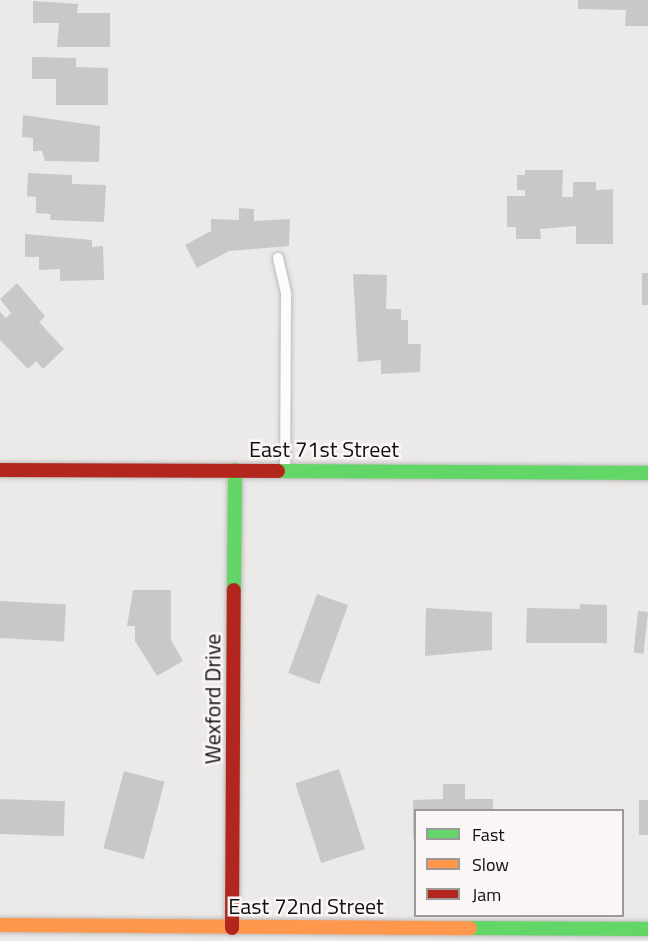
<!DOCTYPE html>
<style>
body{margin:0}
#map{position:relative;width:648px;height:941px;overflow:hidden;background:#eceae8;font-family:"Titillium Web",sans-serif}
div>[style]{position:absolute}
.building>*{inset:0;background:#c9c8c6;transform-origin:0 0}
.roads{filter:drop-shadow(0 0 2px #bdbbba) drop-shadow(0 0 2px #bdbbba)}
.lane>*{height:10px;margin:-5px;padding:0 5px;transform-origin:5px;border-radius:5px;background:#fcfcfc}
.fast>*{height:14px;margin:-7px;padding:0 7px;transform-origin:7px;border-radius:7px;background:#63d668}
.slow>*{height:14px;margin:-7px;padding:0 7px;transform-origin:7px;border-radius:7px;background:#ff974d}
.jam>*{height:14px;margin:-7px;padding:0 7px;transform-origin:7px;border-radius:7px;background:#b3261e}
span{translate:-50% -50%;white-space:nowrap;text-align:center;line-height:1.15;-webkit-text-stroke:5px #faf6f5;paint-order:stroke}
.street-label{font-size:22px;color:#100f0f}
.legend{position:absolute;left:414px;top:809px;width:210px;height:108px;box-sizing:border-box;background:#faf6f5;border:2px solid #9c9a99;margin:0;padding:8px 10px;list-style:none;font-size:18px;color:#100f0f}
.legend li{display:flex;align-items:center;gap:12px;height:30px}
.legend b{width:30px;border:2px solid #9c9a99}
</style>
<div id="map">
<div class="building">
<i style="clip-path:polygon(578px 0,648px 0,648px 26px,625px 26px,626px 10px,578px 9px)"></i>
<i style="clip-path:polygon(33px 1px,78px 4px,77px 13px,110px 13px,110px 47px,57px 47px,59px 23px,33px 23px)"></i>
<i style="clip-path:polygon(32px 57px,76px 58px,76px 67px,108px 68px,108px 105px,56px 105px,56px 79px,32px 79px)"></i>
<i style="clip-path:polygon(23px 115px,100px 126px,99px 162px,45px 161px,42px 151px,33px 151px,33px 138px,22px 137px)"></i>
<i style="clip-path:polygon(525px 170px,563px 170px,562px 197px,573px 197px,573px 182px,596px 182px,596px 190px,613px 189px,613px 244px,576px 244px,576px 226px,540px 229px,541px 239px,516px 239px,516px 227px,507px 227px,507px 196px,525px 196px,525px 190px,517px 190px,517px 175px,525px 175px)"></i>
<i style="clip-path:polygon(28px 173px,72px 175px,72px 184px,106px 185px,104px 222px,50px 220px,51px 214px,36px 213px,36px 197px,27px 196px)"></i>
<i style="clip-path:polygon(239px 208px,254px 209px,254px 221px,290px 219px,289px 246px,229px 251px,197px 268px,185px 245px,211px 231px,211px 219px,239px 220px)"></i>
<i style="clip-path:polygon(25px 234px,92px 240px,92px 247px,103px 246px,104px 280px,60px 281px,60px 269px,39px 270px,39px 257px,25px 257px)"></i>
<i style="left:642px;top:273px;width:6px;height:32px"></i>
<i style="clip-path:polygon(353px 274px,387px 275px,386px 309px,401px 309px,401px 320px,408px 320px,408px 344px,421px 344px,420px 372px,381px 374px,381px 360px,358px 362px)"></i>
<i style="clip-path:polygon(17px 283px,45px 316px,39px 322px,64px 349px,43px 369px,36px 361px,28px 369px,0 340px,0 312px,6px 318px,11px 313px,0 299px)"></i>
<i style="clip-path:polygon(133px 590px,171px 590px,171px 640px,183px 661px,157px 676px,135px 641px,135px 626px,127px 626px)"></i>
<i style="left:317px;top:594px;width:33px;height:84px;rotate:20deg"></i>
<i style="left:0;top:601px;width:66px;height:37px;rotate:3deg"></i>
<i style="clip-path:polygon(580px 604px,607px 605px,607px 643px,526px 643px,527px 608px,580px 609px)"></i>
<i style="clip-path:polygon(426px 608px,492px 612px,492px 650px,425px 656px)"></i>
<i style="left:638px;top:611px;width:10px;height:42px;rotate:6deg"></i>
<i style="left:339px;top:769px;width:84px;height:46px;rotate:72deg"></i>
<i style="left:124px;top:771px;width:42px;height:80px;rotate:15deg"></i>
<i style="clip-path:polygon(443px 784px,465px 784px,465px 799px,493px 799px,493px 810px,416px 810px,413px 844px,413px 800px,443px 799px)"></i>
<i style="left:0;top:799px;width:65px;height:35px;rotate:2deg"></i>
<i style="left:639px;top:800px;width:9px;height:35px"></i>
</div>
<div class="roads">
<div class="lane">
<i style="left:278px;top:258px;width:37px;rotate:77deg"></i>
<i style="left:286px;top:294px;width:177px;rotate:90.3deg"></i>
</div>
<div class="fast">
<i style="left:278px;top:471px;width:370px;rotate:0.3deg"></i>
<i style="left:234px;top:590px;width:120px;rotate:-89.5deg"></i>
<i style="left:470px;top:928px;width:178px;rotate:0.3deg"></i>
</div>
<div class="slow">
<i style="left:0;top:925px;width:470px;rotate:0.4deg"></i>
</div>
<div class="jam">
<i style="left:0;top:470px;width:278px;rotate:0.2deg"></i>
<i style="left:232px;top:928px;width:338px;rotate:-89.7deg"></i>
</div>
</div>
<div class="street-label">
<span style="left:324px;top:450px">East 71st Street</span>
<span style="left:213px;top:699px;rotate:-90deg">Wexford Drive</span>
<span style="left:306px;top:907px">East 72nd Street</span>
</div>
<ul class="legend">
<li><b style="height:8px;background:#63d668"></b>Fast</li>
<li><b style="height:8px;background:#ff974d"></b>Slow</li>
<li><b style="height:8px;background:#b3261e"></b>Jam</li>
</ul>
</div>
